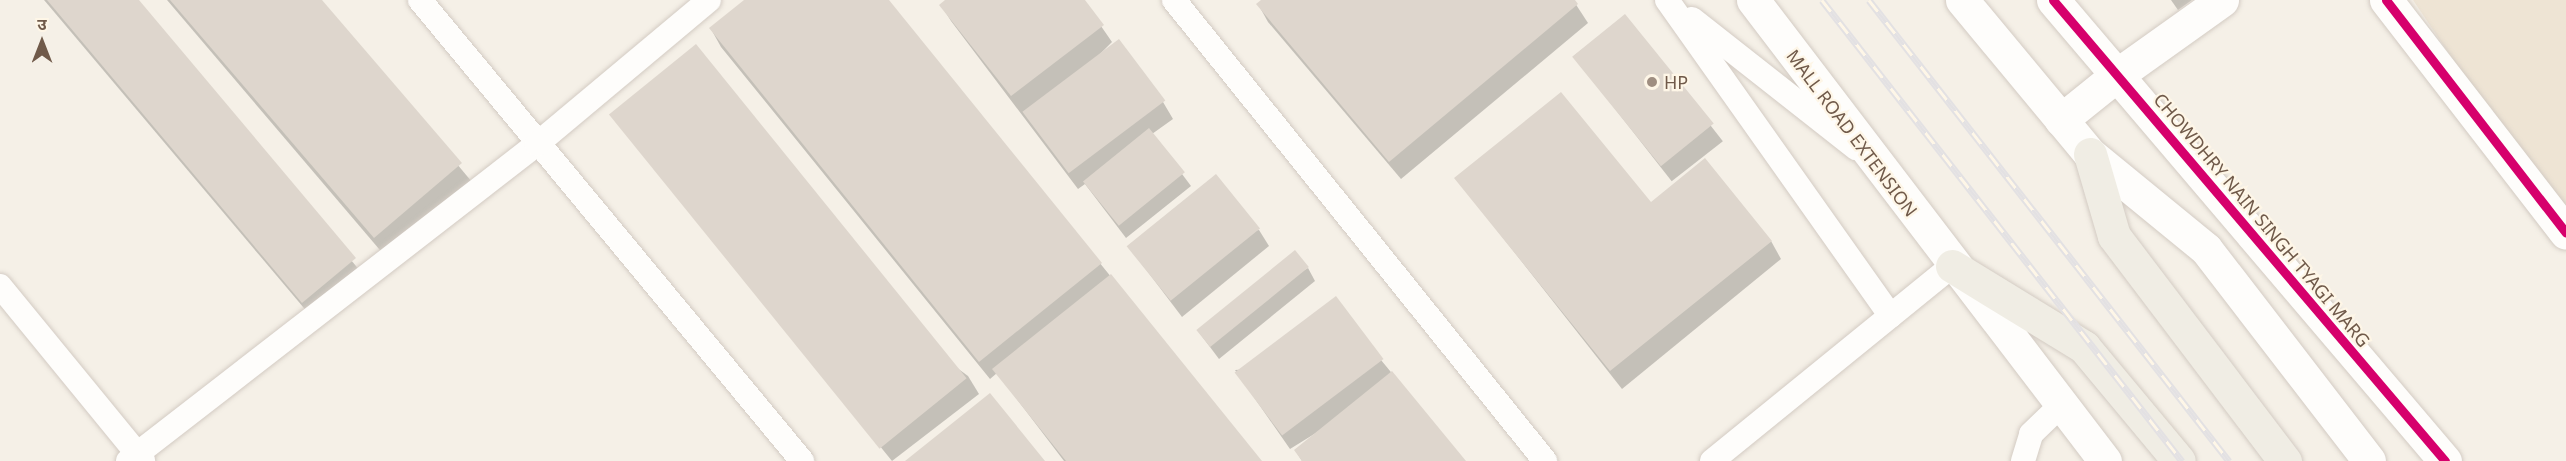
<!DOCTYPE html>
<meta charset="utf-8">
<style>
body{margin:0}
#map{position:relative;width:2566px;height:461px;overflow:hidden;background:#f5f0e7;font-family:"Noto Sans","Noto Sans Devanagari",sans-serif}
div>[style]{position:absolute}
.residential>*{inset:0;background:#eee4d4}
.shadow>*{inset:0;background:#0003;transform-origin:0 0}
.building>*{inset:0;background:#ded6cd;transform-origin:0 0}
.roads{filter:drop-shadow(0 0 2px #d3cbc3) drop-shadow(0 0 2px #d3cbc3)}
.lane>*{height:24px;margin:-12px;padding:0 12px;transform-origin:12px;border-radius:12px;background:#fefdfb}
.street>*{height:33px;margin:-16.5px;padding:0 16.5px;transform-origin:16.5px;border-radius:16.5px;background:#fefdfb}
.secondary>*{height:33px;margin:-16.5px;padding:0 16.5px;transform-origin:16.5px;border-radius:16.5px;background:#fefdfb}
.primary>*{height:33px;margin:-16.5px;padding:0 16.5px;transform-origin:16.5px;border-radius:16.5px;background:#f0ede4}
.rail>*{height:7px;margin-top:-3.5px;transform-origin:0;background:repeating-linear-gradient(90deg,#fef6e7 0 14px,#e3e1e3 0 28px);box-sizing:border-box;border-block:2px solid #e3e1e3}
.cycleway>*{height:9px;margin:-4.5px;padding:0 4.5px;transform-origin:4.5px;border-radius:4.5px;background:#d6006c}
.dots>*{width:16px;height:16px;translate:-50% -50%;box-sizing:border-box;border:3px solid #fef6e7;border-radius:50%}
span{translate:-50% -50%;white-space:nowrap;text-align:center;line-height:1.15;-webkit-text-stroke:4.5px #fef6e7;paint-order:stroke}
.poi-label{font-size:18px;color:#705a4a}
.left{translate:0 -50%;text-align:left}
.street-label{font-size:18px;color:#705a4a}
.north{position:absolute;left:12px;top:12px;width:60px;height:60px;-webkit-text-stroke:4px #fef6e7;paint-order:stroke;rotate:0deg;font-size:16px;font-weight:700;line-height:24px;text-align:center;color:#705a4a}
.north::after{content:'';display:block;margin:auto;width:21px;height:27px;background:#705a4a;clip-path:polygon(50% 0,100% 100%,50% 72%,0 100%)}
</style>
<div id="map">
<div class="residential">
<i style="clip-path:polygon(2413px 0,2566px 0,2566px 228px)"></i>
</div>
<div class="shadow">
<i style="clip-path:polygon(44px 0,137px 0,365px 277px,314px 320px)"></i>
<i style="clip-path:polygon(167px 0,320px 0,472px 182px,385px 256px)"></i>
<i style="clip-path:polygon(746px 0,887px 0,1260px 461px,1064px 461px,997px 373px,990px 379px,721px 47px,711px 29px)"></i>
<i style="clip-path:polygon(948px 0,1083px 0,1112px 42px,1096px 58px,1163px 102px,1173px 119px,1152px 134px,1191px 186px,1126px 238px,1085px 184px,1078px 189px,951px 21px,941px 5px)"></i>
<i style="clip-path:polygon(1263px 0,1573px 0,1588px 23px,1401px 179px,1268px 22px,1258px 4px)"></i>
<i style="clip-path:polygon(2171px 0,2192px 0,2178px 10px)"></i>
<i style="left:1625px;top:16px;width:159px;height:65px;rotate:52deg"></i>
<i style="clip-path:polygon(611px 114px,968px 376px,979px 394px,892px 461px)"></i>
<i style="clip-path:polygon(1456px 178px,1651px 204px,1771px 241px,1781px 259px,1622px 389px)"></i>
<i style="clip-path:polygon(1259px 230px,1269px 246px,1182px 317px,1129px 247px)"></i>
<i style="clip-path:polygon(1308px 268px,1315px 281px,1219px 359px,1198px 331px)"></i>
<i style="clip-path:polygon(1381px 360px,1464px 461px,1302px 461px,1295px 450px,1324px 428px,1290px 449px,1235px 370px)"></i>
</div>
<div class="building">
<i style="clip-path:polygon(47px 0,139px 0,356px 258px,302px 303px)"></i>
<i style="clip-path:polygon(170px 0,322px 0,462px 163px,374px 238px)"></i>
<i style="clip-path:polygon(744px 0,889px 0,1102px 263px,979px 362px,709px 28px)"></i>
<i style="clip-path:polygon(945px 0,1085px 0,1104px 25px,1011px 96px,939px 5px)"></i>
<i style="clip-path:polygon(1261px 0,1575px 0,1578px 4px,1389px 162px,1256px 4px)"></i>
<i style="left:1625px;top:14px;width:141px;height:68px;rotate:51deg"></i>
<i style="left:1119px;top:39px;width:77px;height:121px;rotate:53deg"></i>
<i style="left:696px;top:44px;width:430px;height:112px;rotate:51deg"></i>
<i style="clip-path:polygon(1561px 92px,1651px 202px,1705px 158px,1772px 241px,1610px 371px,1454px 178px)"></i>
<i style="left:1149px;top:128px;width:57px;height:85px;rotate:51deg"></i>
<i style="left:1216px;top:174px;width:70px;height:115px;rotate:51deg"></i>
<i style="left:1295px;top:250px;width:22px;height:127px;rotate:51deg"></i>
<i style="clip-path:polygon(1111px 274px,1262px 461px,1066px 461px,992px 369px)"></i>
<i style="left:1336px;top:296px;width:79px;height:127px;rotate:53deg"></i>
<i style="clip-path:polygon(1392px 371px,1466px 461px,1302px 461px,1294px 450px)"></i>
<i style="clip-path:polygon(990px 393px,1045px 461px,905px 461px)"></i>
</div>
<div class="roads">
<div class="lane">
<i style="left:420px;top:0;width:599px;rotate:50.35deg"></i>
<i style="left:1174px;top:0;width:592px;rotate:51.17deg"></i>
<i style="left:1667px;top:0;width:387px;rotate:54.7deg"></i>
<i style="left:1692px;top:19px;width:209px;rotate:38.2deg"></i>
<i style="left:0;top:286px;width:226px;rotate:50.7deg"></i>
<i style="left:128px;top:461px;width:517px;rotate:-37.78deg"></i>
<i style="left:537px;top:144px;width:224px;rotate:-39.9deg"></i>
<i style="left:1712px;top:461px;width:309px;rotate:-39.1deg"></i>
<i style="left:2023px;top:461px;width:28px;rotate:-73deg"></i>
<i style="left:2031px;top:434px;width:42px;rotate:-44deg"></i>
</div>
<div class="street">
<i style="left:2053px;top:0;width:605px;rotate:49.62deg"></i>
<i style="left:2386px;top:0;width:294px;rotate:52.3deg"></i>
<i style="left:2117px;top:75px;width:129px;rotate:-35.5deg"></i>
</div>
<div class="secondary">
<i style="left:1753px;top:0;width:580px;rotate:52.64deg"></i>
<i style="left:1962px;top:0;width:200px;rotate:50.3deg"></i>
<i style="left:2090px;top:154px;width:150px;rotate:39.3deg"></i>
<i style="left:2206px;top:249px;width:267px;rotate:52.4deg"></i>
<i style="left:2061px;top:120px;width:72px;rotate:-38.8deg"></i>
</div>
<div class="primary">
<i style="left:2090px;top:154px;width:85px;rotate:73.7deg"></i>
<i style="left:2114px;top:236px;width:283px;rotate:52.8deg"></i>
<i style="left:1952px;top:266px;width:155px;rotate:31.5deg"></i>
<i style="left:2084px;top:347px;width:148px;rotate:50.2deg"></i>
</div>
</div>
<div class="rail">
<i style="left:1822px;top:0;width:585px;rotate:52.01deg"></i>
<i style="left:1869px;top:0;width:585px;rotate:52.01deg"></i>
</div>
<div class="cycleway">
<i style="left:2053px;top:0;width:605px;rotate:49.62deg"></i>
<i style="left:2386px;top:0;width:294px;rotate:52.3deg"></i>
</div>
<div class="dots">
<i style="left:1652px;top:82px;background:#9f8e81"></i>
</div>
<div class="poi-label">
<span class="left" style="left:1664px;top:82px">HP</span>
</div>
<div class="street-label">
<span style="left:1852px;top:133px;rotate:53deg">MALL ROAD EXTENSION</span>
<span style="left:2262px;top:220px;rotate:50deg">CHOWDHRY NAIN SINGH TYAGI MARG</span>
</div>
<div class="north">उ</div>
</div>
